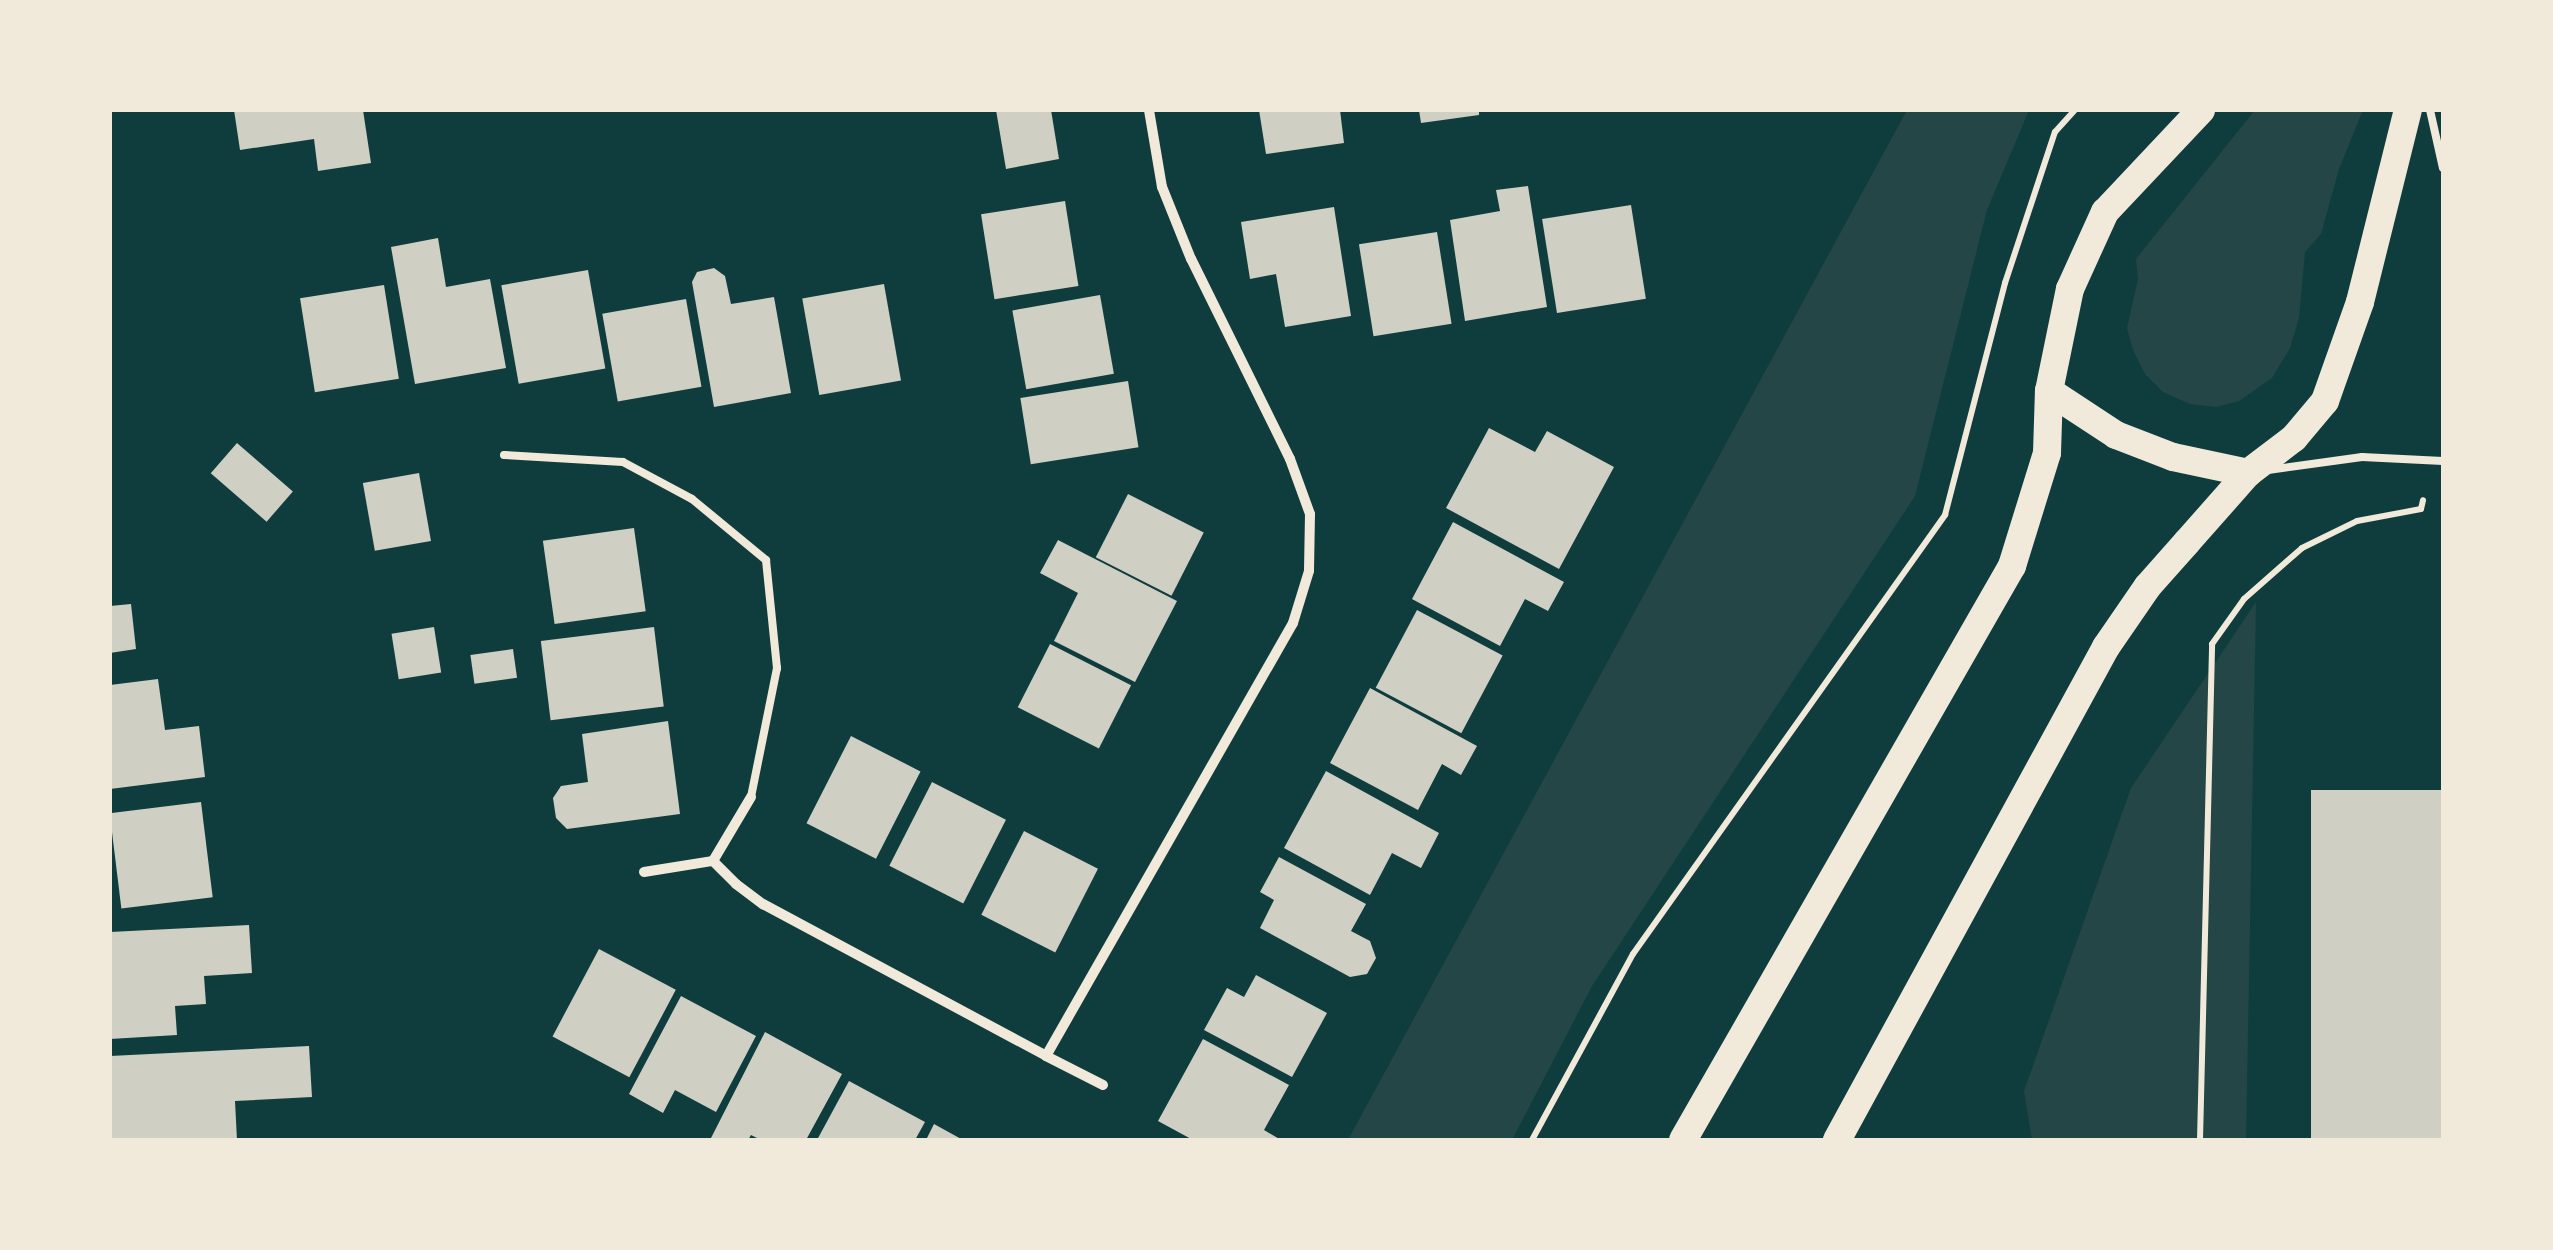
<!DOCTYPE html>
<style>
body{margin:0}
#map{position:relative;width:2553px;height:1250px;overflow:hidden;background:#0f3d3e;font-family:Figtree,sans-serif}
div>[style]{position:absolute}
.green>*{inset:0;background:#244646}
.building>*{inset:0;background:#cfcfc3;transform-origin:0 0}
.path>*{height:6px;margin:-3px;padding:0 3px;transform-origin:3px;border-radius:3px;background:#f1e9da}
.service>*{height:8px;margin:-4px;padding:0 4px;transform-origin:4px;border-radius:4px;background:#f1e9da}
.minor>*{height:10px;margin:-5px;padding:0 5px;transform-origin:5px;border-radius:5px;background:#f1e9da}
.trunk>*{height:28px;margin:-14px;padding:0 14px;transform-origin:14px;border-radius:14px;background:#f1e9da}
span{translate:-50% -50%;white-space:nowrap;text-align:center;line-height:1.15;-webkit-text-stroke:10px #f1e9da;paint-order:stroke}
.frame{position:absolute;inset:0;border:112px solid #f1e9da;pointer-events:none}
</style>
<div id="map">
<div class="green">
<i style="clip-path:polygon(1907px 110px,2029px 110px,1987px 210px,1915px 496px,1592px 986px,1512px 1140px,1348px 1140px)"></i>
<i style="clip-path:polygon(2255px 110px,2363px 110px,2339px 169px,2321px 234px,2305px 252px,2299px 318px,2290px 348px,2272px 378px,2239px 401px,2216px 407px,2190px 404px,2163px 392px,2145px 374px,2133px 350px,2127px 328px,2138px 279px,2136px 259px)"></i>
<i style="clip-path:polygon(2256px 602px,2246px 1140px,2032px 1140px,2024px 1091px,2131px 788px)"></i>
</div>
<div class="building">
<i style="clip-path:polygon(234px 110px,363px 110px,371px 163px,318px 171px,314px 139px,240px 150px)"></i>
<i style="clip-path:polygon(996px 110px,1051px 110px,1059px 159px,1006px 169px)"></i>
<i style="clip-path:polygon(1259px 110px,1340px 110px,1344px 143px,1266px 154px)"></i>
<i style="clip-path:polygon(1419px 110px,1479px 110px,1479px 115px,1421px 123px)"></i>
<i style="clip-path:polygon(1528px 186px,1547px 307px,1465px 321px,1450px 220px,1500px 211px,1496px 190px)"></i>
<i style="left:1065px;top:201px;width:86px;height:85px;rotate:81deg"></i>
<i style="left:1631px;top:205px;width:95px;height:90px;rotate:81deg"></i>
<i style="clip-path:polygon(1334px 207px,1351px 316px,1285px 327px,1276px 274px,1250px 279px,1241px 222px)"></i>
<i style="left:1437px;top:232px;width:93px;height:79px;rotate:81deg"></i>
<i style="clip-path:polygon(438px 238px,446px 287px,490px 279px,506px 368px,415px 384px,391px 247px)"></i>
<i style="clip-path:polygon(714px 268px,725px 276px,731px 304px,774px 297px,791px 393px,714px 407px,692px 282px,697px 272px)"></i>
<i style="left:588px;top:270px;width:100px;height:88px;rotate:80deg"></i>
<i style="left:884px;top:284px;width:98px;height:83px;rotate:80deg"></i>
<i style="left:384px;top:285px;width:95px;height:85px;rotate:81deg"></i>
<i style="left:1100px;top:295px;width:80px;height:89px;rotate:80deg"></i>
<i style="left:686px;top:299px;width:89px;height:85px;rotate:80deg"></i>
<i style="left:1128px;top:381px;width:67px;height:109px;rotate:81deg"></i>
<i style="clip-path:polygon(1489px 428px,1535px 452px,1547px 431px,1614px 467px,1559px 569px,1446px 508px)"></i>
<i style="left:237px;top:443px;width:74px;height:40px;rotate:41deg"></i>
<i style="left:419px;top:473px;width:69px;height:57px;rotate:80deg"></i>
<i style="left:1128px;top:494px;width:85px;height:71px;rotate:27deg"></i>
<i style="clip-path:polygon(1453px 522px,1564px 582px,1548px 611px,1525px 599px,1500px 646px,1412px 599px)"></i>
<i style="left:634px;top:528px;width:84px;height:92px;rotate:82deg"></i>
<i style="clip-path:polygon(1058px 540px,1177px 601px,1135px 682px,1054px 641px,1078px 593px,1040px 573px)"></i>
<i style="clip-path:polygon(131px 604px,136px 649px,110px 653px,110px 606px)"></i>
<i style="left:1417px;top:610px;width:97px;height:88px;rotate:28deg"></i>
<i style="left:434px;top:627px;width:46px;height:43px;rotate:81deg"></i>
<i style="left:654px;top:627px;width:80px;height:114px;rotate:83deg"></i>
<i style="left:1050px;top:644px;width:91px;height:71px;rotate:27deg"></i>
<i style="left:513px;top:649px;width:29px;height:43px;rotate:82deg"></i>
<i style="clip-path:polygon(158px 679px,165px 730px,199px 726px,205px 777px,110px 789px,110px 685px)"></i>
<i style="clip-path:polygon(1370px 688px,1477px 746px,1461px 775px,1442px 764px,1418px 810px,1330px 763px)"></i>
<i style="clip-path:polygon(668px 721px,680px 814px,567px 829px,556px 818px,553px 798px,561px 786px,588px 782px,582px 734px)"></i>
<i style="left:851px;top:736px;width:78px;height:98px;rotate:27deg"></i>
<i style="clip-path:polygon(1326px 771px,1439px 833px,1421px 868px,1392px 853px,1370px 895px,1284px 848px)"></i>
<i style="left:932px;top:782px;width:83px;height:94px;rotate:27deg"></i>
<i style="left:2443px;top:790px;width:350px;height:132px;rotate:90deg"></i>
<i style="left:201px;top:802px;width:96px;height:92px;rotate:83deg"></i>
<i style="left:1024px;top:831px;width:83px;height:94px;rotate:27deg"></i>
<i style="clip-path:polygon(1279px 857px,1366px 904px,1351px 931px,1370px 941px,1376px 958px,1367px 974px,1350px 977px,1260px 928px,1274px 900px,1260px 892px)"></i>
<i style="clip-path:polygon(249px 925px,252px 973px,204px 976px,206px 1004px,175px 1006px,177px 1035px,110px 1039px,110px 932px)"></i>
<i style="left:599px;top:949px;width:87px;height:99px;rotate:28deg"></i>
<i style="clip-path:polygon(1256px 975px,1327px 1013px,1292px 1077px,1204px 1030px,1227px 988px,1244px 997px)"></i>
<i style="clip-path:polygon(681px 996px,756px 1036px,716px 1112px,675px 1090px,663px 1113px,629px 1094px)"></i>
<i style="clip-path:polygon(765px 1032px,842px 1074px,806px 1140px,761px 1140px,751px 1135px,748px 1140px,710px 1140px)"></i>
<i style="clip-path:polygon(1203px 1039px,1289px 1085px,1264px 1130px,1281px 1140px,1193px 1140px,1158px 1121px)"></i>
<i style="clip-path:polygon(309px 1046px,312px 1097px,235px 1101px,237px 1140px,110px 1140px,110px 1056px)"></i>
<i style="clip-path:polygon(849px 1081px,925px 1122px,915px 1140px,817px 1140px)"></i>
<i style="clip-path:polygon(934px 1124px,963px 1140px,926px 1140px)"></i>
</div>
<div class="path">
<i style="left:1532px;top:1140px;width:212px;rotate:-61.5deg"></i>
<i style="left:1633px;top:954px;width:539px;rotate:-54.6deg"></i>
<i style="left:1945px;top:515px;width:240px;rotate:-75.5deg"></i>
<i style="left:2005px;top:283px;width:159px;rotate:-71.7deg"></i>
<i style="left:2055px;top:132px;width:30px;rotate:-48deg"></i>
<i style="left:2200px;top:1140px;width:496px;rotate:-88.6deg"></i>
<i style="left:2212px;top:644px;width:55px;rotate:-54.6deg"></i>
<i style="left:2244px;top:599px;width:77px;rotate:-41.3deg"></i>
<i style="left:2302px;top:548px;width:61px;rotate:-26.1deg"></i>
<i style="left:2357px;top:521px;width:65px;rotate:-10.6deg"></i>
<i style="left:2421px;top:509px;width:9px;rotate:-77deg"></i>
</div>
<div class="service">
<i style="left:2430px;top:110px;width:59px;rotate:77.4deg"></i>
<i style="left:504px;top:455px;width:119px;rotate:3.4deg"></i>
<i style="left:623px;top:462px;width:78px;rotate:28.2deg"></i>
<i style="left:692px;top:499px;width:96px;rotate:39.5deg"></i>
<i style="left:766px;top:560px;width:109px;rotate:84.2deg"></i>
<i style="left:777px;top:668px;width:132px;rotate:101.4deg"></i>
<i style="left:2268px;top:470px;width:95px;rotate:-7.9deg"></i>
<i style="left:2362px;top:457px;width:81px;rotate:2.8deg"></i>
</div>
<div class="minor">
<i style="left:751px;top:797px;width:74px;rotate:120.7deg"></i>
<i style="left:713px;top:861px;width:33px;rotate:45deg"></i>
<i style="left:736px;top:884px;width:34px;rotate:37deg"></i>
<i style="left:763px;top:904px;width:321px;rotate:28.2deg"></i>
<i style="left:1046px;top:1056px;width:498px;rotate:-60.3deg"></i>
<i style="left:1293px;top:623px;width:54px;rotate:-72.9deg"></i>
<i style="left:1309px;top:571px;width:57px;rotate:-89deg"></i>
<i style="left:1310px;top:514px;width:59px;rotate:-110deg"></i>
<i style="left:1290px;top:459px;width:223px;rotate:-116.3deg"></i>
<i style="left:1191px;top:259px;width:78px;rotate:-111.9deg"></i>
<i style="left:1162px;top:187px;width:78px;rotate:-99.6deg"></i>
<i style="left:644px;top:872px;width:70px;rotate:-9.1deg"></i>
<i style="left:1046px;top:1056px;width:64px;rotate:27deg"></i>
</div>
<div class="trunk">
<i style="left:2049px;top:391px;width:80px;rotate:33.3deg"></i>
<i style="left:2116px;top:435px;width:61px;rotate:21.1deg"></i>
<i style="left:2173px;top:457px;width:77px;rotate:12deg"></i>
<i style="left:1683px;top:1140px;width:662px;rotate:-60.18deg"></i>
<i style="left:2012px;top:566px;width:118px;rotate:-72.8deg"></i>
<i style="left:2047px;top:453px;width:62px;rotate:-88.2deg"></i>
<i style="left:2049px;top:391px;width:104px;rotate:-78.4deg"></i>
<i style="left:2070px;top:289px;width:85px;rotate:-65.6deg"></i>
<i style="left:2105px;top:212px;width:140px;rotate:-46.7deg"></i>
<i style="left:1837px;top:1140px;width:562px;rotate:-61.38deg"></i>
<i style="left:2106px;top:647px;width:74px;rotate:-55.5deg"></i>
<i style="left:2148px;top:586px;width:59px;rotate:-48.4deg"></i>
<i style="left:2187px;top:542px;width:92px;rotate:-48.5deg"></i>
<i style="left:2248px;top:473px;width:58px;rotate:-37.3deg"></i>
<i style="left:2294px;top:438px;width:48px;rotate:-50deg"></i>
<i style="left:2325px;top:401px;width:105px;rotate:-70.5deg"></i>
<i style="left:2360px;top:302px;width:198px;rotate:-76deg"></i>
</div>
<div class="frame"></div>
</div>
